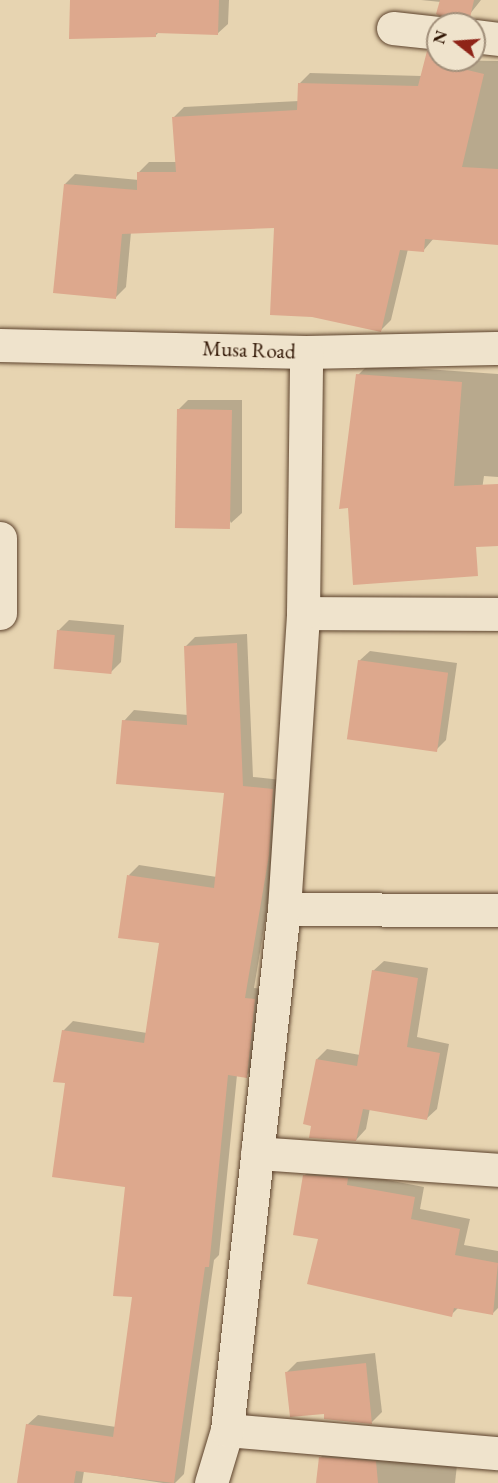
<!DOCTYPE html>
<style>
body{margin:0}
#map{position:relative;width:498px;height:1483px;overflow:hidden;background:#e7d4b1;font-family:"EB Garamond",serif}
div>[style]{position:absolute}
.shadow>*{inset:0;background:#0003}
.building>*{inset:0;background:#dda88d;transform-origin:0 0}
.roads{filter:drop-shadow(0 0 2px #5c422c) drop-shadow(0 0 2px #5c422c)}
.minor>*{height:33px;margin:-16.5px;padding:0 16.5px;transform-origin:16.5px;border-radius:16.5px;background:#efe3cc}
span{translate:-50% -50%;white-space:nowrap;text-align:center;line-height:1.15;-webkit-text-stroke:5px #efe3cc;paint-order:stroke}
.street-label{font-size:21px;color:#2d1200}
.north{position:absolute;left:426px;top:12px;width:60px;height:60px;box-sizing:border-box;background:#efe3cc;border:2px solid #a18f7a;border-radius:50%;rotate:287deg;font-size:16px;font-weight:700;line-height:24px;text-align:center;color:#2d1200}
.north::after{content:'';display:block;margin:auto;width:21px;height:27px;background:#8f2418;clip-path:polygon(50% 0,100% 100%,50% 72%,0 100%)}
</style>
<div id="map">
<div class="shadow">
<i style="clip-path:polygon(84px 0,229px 0,228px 24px,217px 34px,159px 32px,155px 36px)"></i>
<i style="clip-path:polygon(421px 0,481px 0,462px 24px,454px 24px,441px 2px)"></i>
<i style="clip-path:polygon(438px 42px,438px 60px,498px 61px,498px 244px,434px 238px,423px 251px,408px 249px,391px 320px,381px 330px,276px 226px,131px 232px,126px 287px,115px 298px,65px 184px,75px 174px,139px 180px,139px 172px,149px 162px,177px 162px,174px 117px,184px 107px,299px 101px,299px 84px,310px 73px,422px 76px,429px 51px)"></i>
<i style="clip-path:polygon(368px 365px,498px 374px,498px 477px,484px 476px,471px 565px,358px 375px)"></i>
<i style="clip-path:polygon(188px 400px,242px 400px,242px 513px,231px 523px,178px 410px)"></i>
<i style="clip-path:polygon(69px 620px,124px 625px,121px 662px,111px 672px,58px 631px)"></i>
<i style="clip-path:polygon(247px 634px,253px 777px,282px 780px,278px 844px,254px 988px,265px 989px,256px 1066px,246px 1076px,237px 1075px,219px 1255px,214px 1260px,184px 1474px,175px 1483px,163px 1483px,84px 1471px,82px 1483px,18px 1483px,27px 1425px,38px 1415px,116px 1427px,134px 1295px,127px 1186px,67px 1082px,63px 1031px,73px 1021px,147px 1033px,160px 942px,129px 875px,139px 865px,217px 877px,226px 792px,124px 721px,134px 710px,188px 715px,185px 647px,195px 637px)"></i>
<i style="clip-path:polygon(370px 651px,457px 663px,446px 740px,436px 750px,359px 661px)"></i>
<i style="clip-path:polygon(384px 961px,428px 968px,417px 1037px,449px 1044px,437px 1109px,426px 1119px,370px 1108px,366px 1129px,356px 1140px,317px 1059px,327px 1049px,360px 1055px,373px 971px)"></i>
<i style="clip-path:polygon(314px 1166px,424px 1187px,420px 1209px,470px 1219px,464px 1245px,498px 1251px,498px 1308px,492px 1314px,459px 1307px,451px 1315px,319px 1238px,304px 1176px)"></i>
<i style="clip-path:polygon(375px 1353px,382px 1412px,372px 1422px,326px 1413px,287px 1372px,297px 1362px)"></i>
<i style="clip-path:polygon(331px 1447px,457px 1465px,455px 1483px,317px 1483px,321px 1457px)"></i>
</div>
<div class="building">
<i style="clip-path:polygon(70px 0,219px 0,218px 35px,156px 33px,156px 37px,69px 39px)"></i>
<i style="clip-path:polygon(440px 0,474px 0,470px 18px,454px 24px,436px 14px)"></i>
<i style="clip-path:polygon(427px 51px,438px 51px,438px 60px,461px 60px,459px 68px,484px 74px,462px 167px,498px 169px,498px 245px,425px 239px,424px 252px,400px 250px,381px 332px,312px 317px,270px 315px,274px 228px,122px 234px,116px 299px,53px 293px,64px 184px,137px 190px,137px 172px,176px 172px,172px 117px,297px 110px,298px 83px,418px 86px)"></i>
<i style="clip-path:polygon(356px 374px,462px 382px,454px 486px,498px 484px,498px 546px,476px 547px,478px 576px,353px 585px,348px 508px,339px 509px)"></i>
<i style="left:177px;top:409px;width:55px;height:119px;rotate:1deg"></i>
<i style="left:57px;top:630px;width:58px;height:39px;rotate:5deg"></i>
<i style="clip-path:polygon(237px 643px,243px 786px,273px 789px,269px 855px,245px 998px,255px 999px,247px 1078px,228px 1075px,209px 1267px,205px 1267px,174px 1483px,76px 1471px,74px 1483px,17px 1483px,26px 1424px,113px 1437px,132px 1297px,113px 1296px,125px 1187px,52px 1177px,65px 1083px,53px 1082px,62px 1030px,144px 1043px,159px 943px,118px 938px,127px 875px,214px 888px,224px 793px,116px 784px,122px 720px,187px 725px,184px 646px)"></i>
<i style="left:358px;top:660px;width:91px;height:80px;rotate:8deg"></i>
<i style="clip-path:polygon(372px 970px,418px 978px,407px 1047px,440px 1053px,427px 1120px,363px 1109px,356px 1141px,309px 1138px,311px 1126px,303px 1124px,316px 1059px,357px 1066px)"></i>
<i style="clip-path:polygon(303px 1175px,348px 1178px,347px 1185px,415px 1197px,411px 1219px,460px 1229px,455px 1255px,498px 1263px,493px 1315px,454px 1308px,452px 1317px,307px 1284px,318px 1239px,293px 1235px)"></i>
<i style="clip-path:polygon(366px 1363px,372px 1424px,324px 1419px,324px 1414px,290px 1417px,285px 1372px)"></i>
<i style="clip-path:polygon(319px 1457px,376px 1461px,378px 1483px,316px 1483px)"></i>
</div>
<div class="roads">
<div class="minor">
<i style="left:393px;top:28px;width:45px;rotate:6.3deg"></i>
<i style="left:474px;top:36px;width:24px;rotate:7deg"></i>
<i style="left:0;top:345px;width:306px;rotate:1.3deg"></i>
<i style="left:306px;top:352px;width:192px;rotate:-1.2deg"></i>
<i style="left:0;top:538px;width:75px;rotate:90deg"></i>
<i style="left:303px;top:613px;width:195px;rotate:0.3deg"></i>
<i style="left:284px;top:909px;width:214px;rotate:0.3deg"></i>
<i style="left:257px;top:1153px;width:242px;rotate:4deg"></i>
<i style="left:227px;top:1430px;width:272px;rotate:4.9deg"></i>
<i style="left:211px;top:1483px;width:55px;rotate:-73.2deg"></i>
<i style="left:227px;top:1430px;width:524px;rotate:-83.76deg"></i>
<i style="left:284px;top:909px;width:297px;rotate:-86.3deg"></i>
<i style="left:303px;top:613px;width:261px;rotate:-89.3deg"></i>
</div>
</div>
<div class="street-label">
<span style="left:249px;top:350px;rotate:2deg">Musa Road</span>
</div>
<div class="north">N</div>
</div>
